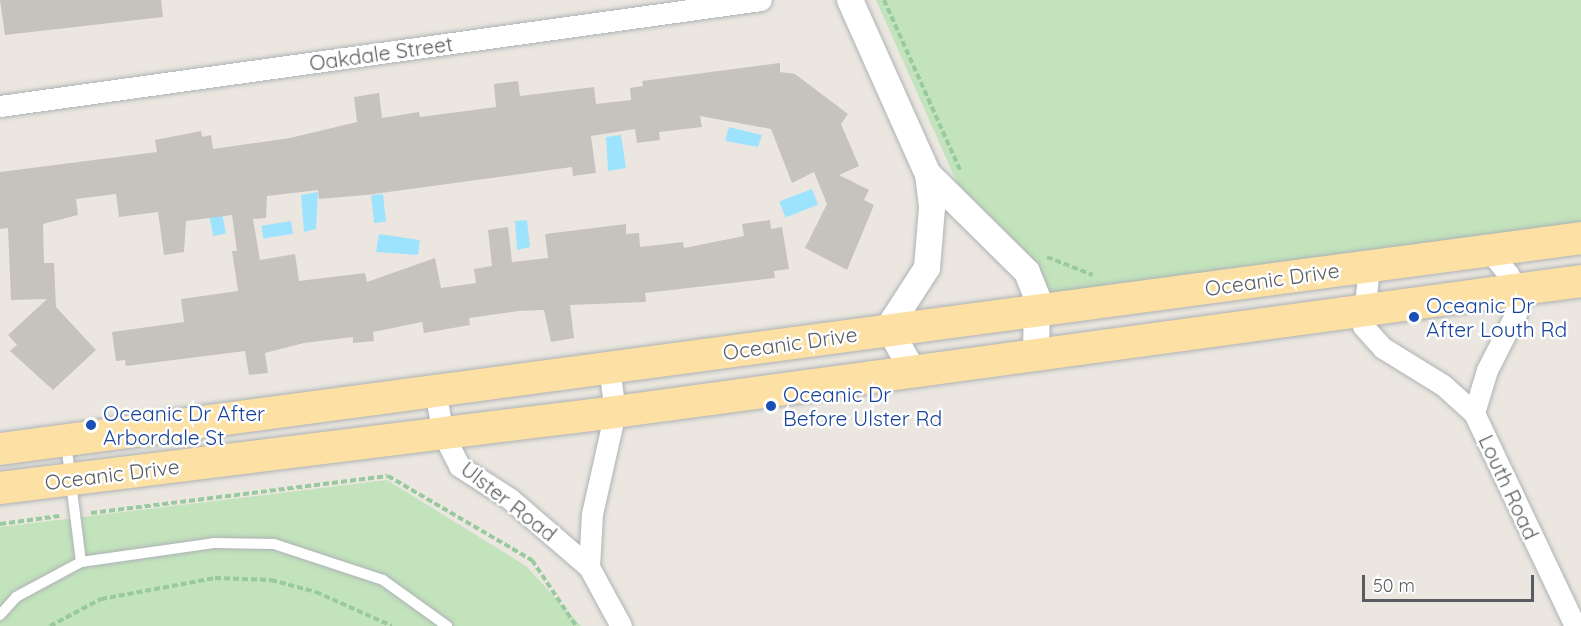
<!DOCTYPE html>
<style>
body{margin:0}
#map{position:relative;width:1581px;height:626px;overflow:hidden;background:#ebe7e0;font-family:Quicksand,sans-serif}
div>[style]{position:absolute}
.green>*{inset:0;background:#c2e3bc}
.water>*{inset:0;background:#9ee3fd;transform-origin:0 0}
.building>*{inset:0;background:#c6c2bd}
.path>*{height:4px;margin-top:-2px;transform-origin:0;background:repeating-linear-gradient(90deg,#99c99e 0 6px,transparent 0 9px)}
.roads{filter:drop-shadow(0 0 2px #aeb2b5) drop-shadow(0 0 2px #aeb2b5)}
.service>*{height:10px;margin:-5px;padding:0 5px;transform-origin:5px;border-radius:5px;background:#fff}
.minor>*{height:21px;margin:-10.5px;padding:0 10.5px;transform-origin:10.5px;border-radius:10.5px;background:#fff}
.tertiary>*{height:26px;margin:-13px;padding:0 13px;transform-origin:13px;border-radius:13px;background:#fff}
.primary>*{height:32px;margin:-16px;padding:0 16px;transform-origin:16px;border-radius:16px;background:#fde0a3}
.dots>*{width:16px;height:16px;translate:-50% -50%;box-sizing:border-box;border:3px solid #fff;border-radius:50%}
span{translate:-50% -50%;white-space:nowrap;text-align:center;line-height:1.15;-webkit-text-stroke:5px #fff;paint-order:stroke}
.street-label{font-size:21px;color:#595d61}
.transit-label{font-size:21px;color:#164399}
.left{translate:0 -50%;text-align:left}
.scale{position:absolute;left:1362px;top:575px;width:172px;height:27px;box-sizing:border-box;border:3px solid #595d61;border-top:0;padding-left:8px;font-size:18px;line-height:21px;white-space:nowrap;color:#595d61;-webkit-text-stroke:4px #fff;paint-order:stroke}
</style>
<div id="map">
<div class="green">
<i style="clip-path:polygon(876px 0,1581px 0,1581px 226px,1060px 296px,1049px 292px,962px 194px)"></i>
<i style="clip-path:polygon(387px 480px,526px 566px,581px 626px,0 626px,0 527px)"></i>
</div>
<div class="water">
<i style="clip-path:polygon(729px 127px,762px 135px,758px 147px,725px 141px)"></i>
<i style="clip-path:polygon(621px 135px,626px 168px,608px 171px,606px 137px)"></i>
<i style="left:812px;top:189px;width:17px;height:35px;rotate:69deg"></i>
<i style="clip-path:polygon(318px 192px,316px 229px,304px 232px,301px 195px)"></i>
<i style="left:383px;top:194px;width:28px;height:12px;rotate:84deg"></i>
<i style="left:221px;top:208px;width:26px;height:13px;rotate:79deg"></i>
<i style="clip-path:polygon(527px 220px,530px 247px,517px 250px,515px 221px)"></i>
<i style="left:291px;top:221px;width:13px;height:30px;rotate:81deg"></i>
<i style="clip-path:polygon(379px 234px,420px 240px,418px 255px,376px 252px)"></i>
</div>
<div class="building">
<i style="clip-path:polygon(0 0,161px 0,163px 17px,5px 35px)"></i>
<i style="clip-path:polygon(780px 63px,780px 72px,795px 74px,848px 114px,841px 124px,859px 166px,839px 175px,869px 190px,864px 200px,874px 205px,847px 270px,805px 248px,827px 204px,814px 172px,792px 183px,771px 129px,700px 116px,702px 127px,659px 132px,660px 140px,637px 143px,635px 129px,591px 136px,596px 173px,573px 176px,572px 167px,366px 195px,319px 199px,318px 190px,267px 196px,266px 218px,253px 219px,260px 260px,295px 254px,299px 281px,365px 273px,367px 282px,435px 258px,441px 288px,476px 283px,474px 269px,492px 266px,488px 230px,508px 227px,512px 262px,548px 258px,545px 234px,626px 224px,626px 234px,639px 233px,640px 247px,683px 242px,684px 248px,744px 236px,742px 224px,770px 220px,771px 229px,782px 227px,789px 269px,774px 271px,775px 278px,645px 293px,646px 302px,570px 305px,574px 338px,551px 342px,544px 310px,519px 311px,469px 318px,470px 325px,424px 333px,422px 322px,373px 332px,374px 341px,353px 343px,353px 337px,304px 343px,265px 353px,268px 373px,249px 375px,245px 351px,126px 366px,125px 360px,116px 361px,112px 332px,184px 322px,181px 299px,238px 291px,232px 251px,237px 251px,232px 215px,186px 221px,184px 252px,164px 255px,158px 212px,119px 217px,116px 194px,76px 199px,78px 215px,43px 224px,44px 263px,54px 263px,56px 307px,96px 350px,53px 390px,10px 351px,17px 345px,8px 335px,47px 299px,11px 300px,8px 228px,0 229px,0 172px,157px 152px,155px 140px,201px 131px,202px 137px,211px 135px,213px 149px,290px 138px,357px 122px,354px 97px,379px 93px,382px 118px,419px 112px,420px 117px,496px 107px,494px 84px,518px 81px,520px 96px,594px 87px,596px 104px,631px 100px,630px 88px,643px 86px,642px 81px)"></i>
</div>
<div class="path">
<i style="left:884px;top:0;width:188px;rotate:65.9deg"></i>
<i style="left:1047px;top:257px;width:49px;rotate:21.4deg"></i>
<i style="left:91px;top:513px;width:299px;rotate:-7.1deg"></i>
<i style="left:388px;top:476px;width:167px;rotate:30.3deg"></i>
<i style="left:532px;top:560px;width:79px;rotate:56.3deg"></i>
<i style="left:0;top:524px;width:60px;rotate:-7.7deg"></i>
<i style="left:50px;top:626px;width:58px;rotate:-27.9deg"></i>
<i style="left:101px;top:599px;width:116px;rotate:-10.4deg"></i>
<i style="left:215px;top:578px;width:56px;rotate:2deg"></i>
<i style="left:271px;top:580px;width:47px;rotate:14.9deg"></i>
<i style="left:316px;top:592px;width:83px;rotate:24.1deg"></i>
</div>
<div class="roads">
<div class="service">
<i style="left:66px;top:443px;width:120px;rotate:82.8deg"></i>
<i style="left:0;top:615px;width:24px;rotate:-48deg"></i>
<i style="left:16px;top:597px;width:74px;rotate:-28.3deg"></i>
<i style="left:81px;top:562px;width:134px;rotate:-8.1deg"></i>
<i style="left:214px;top:543px;width:60px;rotate:1deg"></i>
<i style="left:274px;top:544px;width:115px;rotate:18.3deg"></i>
<i style="left:383px;top:580px;width:79px;rotate:35.7deg"></i>
</div>
<div class="minor">
<i style="left:0;top:106px;width:768px;rotate:-7.93deg"></i>
<i style="left:1369px;top:266px;width:60px;rotate:95.7deg"></i>
<i style="left:1363px;top:326px;width:30px;rotate:48deg"></i>
<i style="left:1383px;top:348px;width:70px;rotate:31.7deg"></i>
<i style="left:1443px;top:385px;width:42px;rotate:42.1deg"></i>
<i style="left:1474px;top:413px;width:236px;rotate:64.6deg"></i>
<i style="left:435px;top:391px;width:44px;rotate:79.5deg"></i>
<i style="left:443px;top:434px;width:36px;rotate:63deg"></i>
<i style="left:459px;top:466px;width:59px;rotate:32.6deg"></i>
<i style="left:509px;top:498px;width:106px;rotate:40.8deg"></i>
<i style="left:589px;top:567px;width:67px;rotate:61.5deg"></i>
<i style="left:1474px;top:413px;width:45px;rotate:-73.2deg"></i>
<i style="left:1487px;top:370px;width:66px;rotate:-63deg"></i>
<i style="left:1517px;top:311px;width:37px;rotate:-103deg"></i>
<i style="left:1509px;top:275px;width:32px;rotate:-129deg"></i>
<i style="left:589px;top:567px;width:53px;rotate:-86.8deg"></i>
<i style="left:592px;top:514px;width:105px;rotate:-77.3deg"></i>
<i style="left:615px;top:412px;width:45px;rotate:-97.6deg"></i>
</div>
<div class="tertiary">
<i style="left:850px;top:0;width:191px;rotate:65.9deg"></i>
<i style="left:928px;top:174px;width:34px;rotate:83deg"></i>
<i style="left:932px;top:208px;width:60px;rotate:94.8deg"></i>
<i style="left:927px;top:268px;width:61px;rotate:122.9deg"></i>
<i style="left:894px;top:319px;width:20px;rotate:87deg"></i>
<i style="left:895px;top:339px;width:38px;rotate:61deg"></i>
<i style="left:928px;top:174px;width:139px;rotate:44.7deg"></i>
<i style="left:1027px;top:272px;width:27px;rotate:68deg"></i>
<i style="left:1037px;top:297px;width:58px;rotate:91deg"></i>
</div>
<div class="primary">
<i style="left:0;top:449px;width:1595px;rotate:-7.6deg"></i>
<i style="left:0;top:488px;width:620px;rotate:-7.04deg"></i>
<i style="left:615px;top:412px;width:975px;rotate:-7.72deg"></i>
</div>
</div>
<div class="dots">
<i style="left:1414px;top:317px;background:#1a4fb4"></i>
<i style="left:771px;top:406px;background:#1a4fb4"></i>
<i style="left:91px;top:425px;background:#1a4fb4"></i>
</div>
<div class="street-label">
<span style="left:381px;top:53px;rotate:-8deg">Oakdale Street</span>
<span style="left:1272px;top:279px;rotate:-8deg">Oceanic Drive</span>
<span style="left:790px;top:343px;rotate:-8deg">Oceanic Drive</span>
<span style="left:112px;top:474px;rotate:-7deg">Oceanic Drive</span>
<span style="left:1509px;top:487px;rotate:65deg">Louth Road</span>
<span style="left:509px;top:501px;rotate:38deg">Ulster Road</span>
</div>
<div class="transit-label">
<span class="left" style="left:1426px;top:317px">Oceanic Dr<br>After Louth Rd</span>
<span class="left" style="left:783px;top:406px">Oceanic Dr<br>Before Ulster Rd</span>
<span class="left" style="left:103px;top:425px">Oceanic Dr After<br>Arbordale St</span>
</div>
<div class="scale">50 m</div>
</div>
